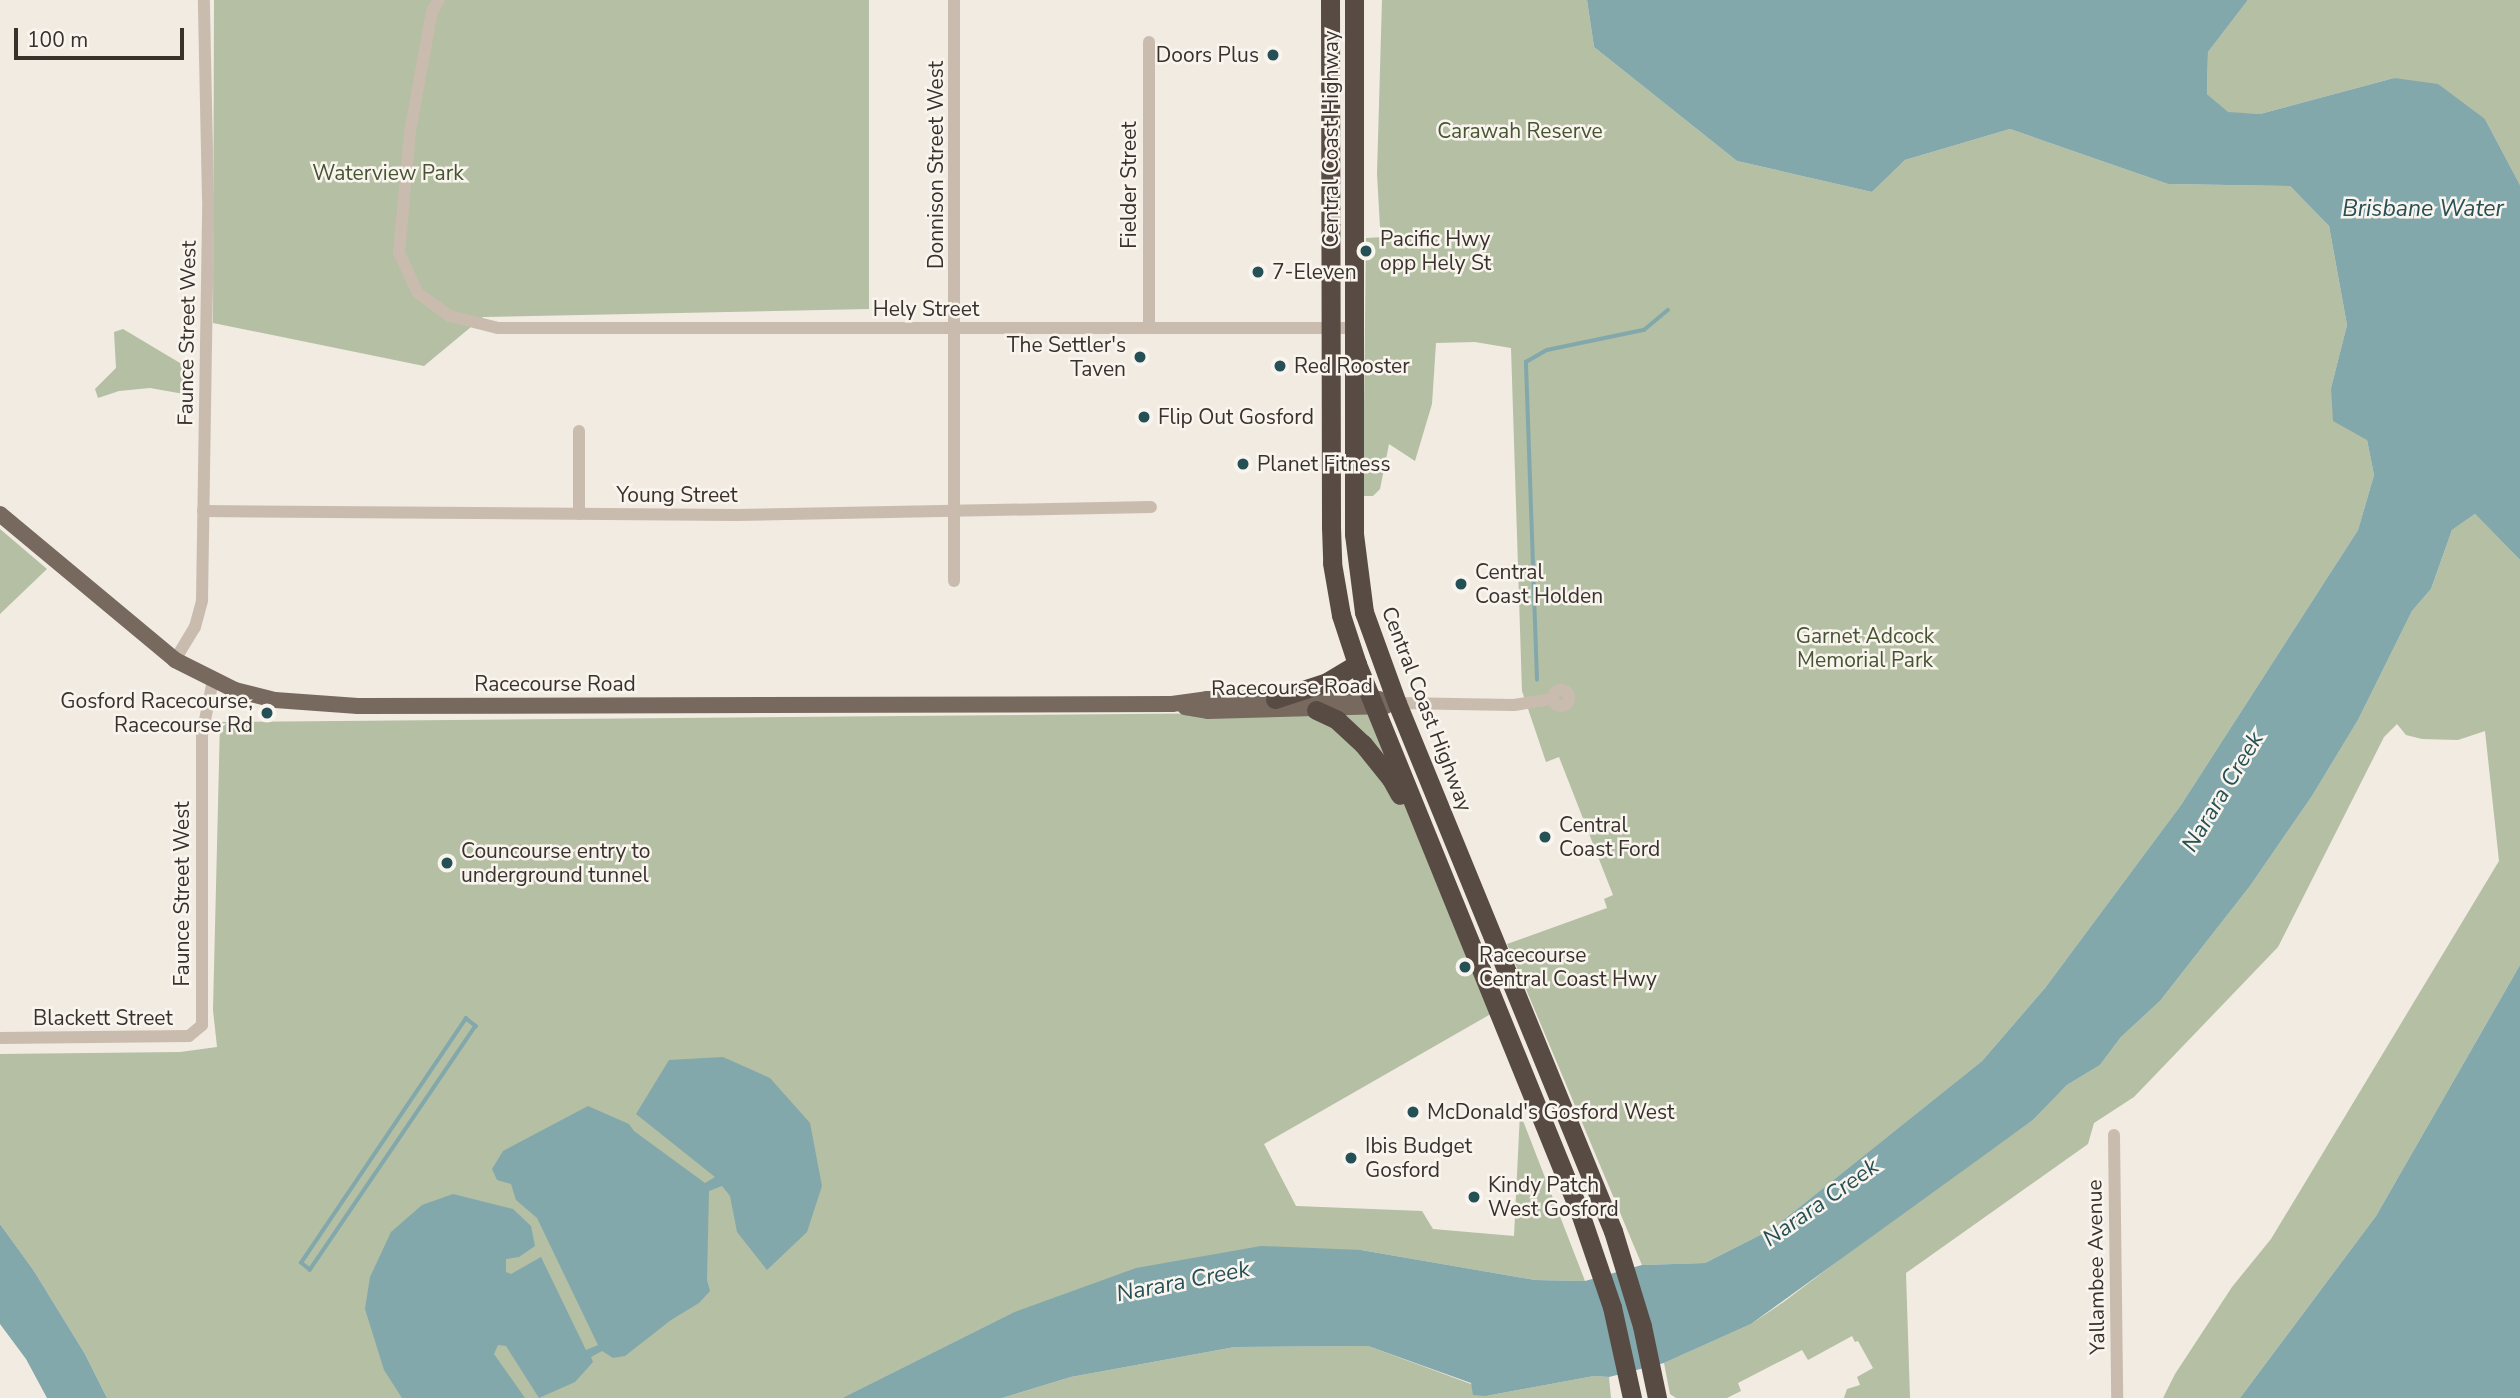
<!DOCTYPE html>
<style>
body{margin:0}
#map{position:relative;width:2520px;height:1398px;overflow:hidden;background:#f1ebe2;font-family:"Nunito Sans",sans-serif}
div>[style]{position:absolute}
.green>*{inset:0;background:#b4bfa3}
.water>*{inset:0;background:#83a8ac}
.stream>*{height:3.5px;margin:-1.75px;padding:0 1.75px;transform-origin:1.75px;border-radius:1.75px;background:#83a8ac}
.minor>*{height:12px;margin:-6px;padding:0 6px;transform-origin:6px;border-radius:6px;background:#c9bcae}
.minor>.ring{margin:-6px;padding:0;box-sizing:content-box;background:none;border:12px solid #c9bcae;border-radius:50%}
.major>*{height:16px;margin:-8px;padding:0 8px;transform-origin:8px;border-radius:8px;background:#78695f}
.highway>*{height:19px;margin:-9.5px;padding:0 9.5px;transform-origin:9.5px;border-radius:9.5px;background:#584b44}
.dots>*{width:19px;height:19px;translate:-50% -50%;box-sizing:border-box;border:4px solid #f9f5ee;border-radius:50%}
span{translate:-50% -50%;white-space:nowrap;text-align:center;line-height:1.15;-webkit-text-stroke:5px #f9f5ee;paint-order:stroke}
.poi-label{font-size:21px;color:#38312c}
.right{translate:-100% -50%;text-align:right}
.left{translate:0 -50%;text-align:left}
.park-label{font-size:21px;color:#465432}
.street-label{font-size:21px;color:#38312c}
.water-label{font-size:23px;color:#255056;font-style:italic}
.scale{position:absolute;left:14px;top:28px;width:170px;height:32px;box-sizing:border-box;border:4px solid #38312c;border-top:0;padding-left:9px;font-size:21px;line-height:24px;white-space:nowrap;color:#38312c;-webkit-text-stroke:5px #f9f5ee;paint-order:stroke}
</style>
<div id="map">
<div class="green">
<i style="clip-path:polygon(214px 0,869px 0,869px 309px,483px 317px,424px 366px,213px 323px)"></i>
<i style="clip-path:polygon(1382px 0,1587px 0,1594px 47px,1737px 161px,1872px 192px,1905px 160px,2010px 129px,2168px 184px,2290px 186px,2329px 226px,2347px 325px,2331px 388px,2367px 440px,2374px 475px,2358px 530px,2181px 805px,2045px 988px,1982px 1061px,1772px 1229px,1705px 1263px,1642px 1265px,1507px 944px,1607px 908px,1604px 899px,1613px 895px,1559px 757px,1546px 762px,1522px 691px,1511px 348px,1475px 342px,1436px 343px,1432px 404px,1415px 461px,1389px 444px,1380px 489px,1373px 496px,1363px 496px,1366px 238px,1385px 237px,1380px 227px,1377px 174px)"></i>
<i style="clip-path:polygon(2248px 0,2520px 0,2520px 185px,2485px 119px,2394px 78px,2260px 114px,2228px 113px,2207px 94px,2208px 52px)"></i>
<i style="clip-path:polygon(123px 329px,185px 366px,184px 394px,150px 388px,119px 391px,98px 398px,95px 389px,116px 368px,114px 332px)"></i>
<i style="clip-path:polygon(2475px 514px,2520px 560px,2520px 965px,2376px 1216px,2240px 1398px,2163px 1398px,2175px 1374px,2232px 1287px,2271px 1239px,2499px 861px,2485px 731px,2458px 740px,2422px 739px,2406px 735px,2397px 724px,2384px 737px,2278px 947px,2134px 1097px,2094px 1123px,2088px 1144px,1906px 1273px,1910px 1398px,1844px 1398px,1847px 1389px,1860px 1385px,1857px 1377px,1873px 1368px,1858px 1341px,1855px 1342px,1852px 1336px,1808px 1360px,1802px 1350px,1738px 1383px,1741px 1391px,1727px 1398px,1676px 1398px,1670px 1394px,1664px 1363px,1751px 1324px,1785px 1301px,1888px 1223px,2033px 1120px,2067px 1085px,2100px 1065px,2121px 1037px,2160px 1001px,2250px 886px,2312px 796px,2358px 720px,2412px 611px,2431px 589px,2452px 530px)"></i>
<i style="clip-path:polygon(0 529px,47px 569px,0 614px)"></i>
<i style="clip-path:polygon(1368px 712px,1496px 1011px,1264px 1144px,1296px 1206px,1422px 1211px,1433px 1229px,1514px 1236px,1520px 1113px,1585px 1281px,1535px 1280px,1361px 1250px,1012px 1313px,842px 1398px,107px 1398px,85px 1354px,34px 1271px,0 1224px,0 1054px,180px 1052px,217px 1047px,213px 1010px,220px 722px)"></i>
<i style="clip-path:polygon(1368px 1346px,1471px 1384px,1486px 1396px,1594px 1376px,1609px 1377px,1611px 1398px,1002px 1398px,1071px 1377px,1235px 1347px)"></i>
</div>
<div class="water">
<i style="clip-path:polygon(1587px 0,2248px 0,2208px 52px,2207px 94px,2228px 112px,2260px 114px,2394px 78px,2438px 84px,2485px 119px,2520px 185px,2520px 560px,2475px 514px,2452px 530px,2431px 589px,2412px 611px,2358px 720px,2312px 796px,2250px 886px,2160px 1001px,2121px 1037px,2100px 1065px,2067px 1085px,2033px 1120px,1751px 1324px,1664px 1363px,1609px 1377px,1594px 1376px,1486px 1396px,1473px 1395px,1471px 1383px,1368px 1346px,1235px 1347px,1071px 1377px,1002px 1398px,842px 1398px,1012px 1313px,1136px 1268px,1261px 1246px,1361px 1250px,1535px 1280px,1585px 1281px,1642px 1265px,1705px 1263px,1772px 1229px,1982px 1061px,2045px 988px,2181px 805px,2358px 530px,2374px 475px,2367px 440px,2333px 421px,2331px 388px,2347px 325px,2329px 226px,2290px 186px,2168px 184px,2010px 129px,1905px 160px,1872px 192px,1737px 161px,1594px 47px)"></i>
<i style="clip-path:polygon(2520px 965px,2520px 1398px,2240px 1398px,2376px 1216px)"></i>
<i style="clip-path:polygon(723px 1057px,770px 1078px,810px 1123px,822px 1186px,807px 1232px,767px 1270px,737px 1232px,730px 1196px,722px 1186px,709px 1191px,707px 1280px,710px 1291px,699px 1303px,671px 1320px,625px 1356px,613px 1358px,602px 1351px,591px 1357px,593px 1362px,575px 1382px,539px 1398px,506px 1346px,498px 1345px,494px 1354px,525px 1398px,402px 1398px,384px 1370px,365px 1309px,370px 1277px,391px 1232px,422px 1205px,453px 1194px,513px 1209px,531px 1226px,535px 1246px,519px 1257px,506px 1259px,506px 1272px,511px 1274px,541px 1257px,586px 1350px,598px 1345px,537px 1218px,516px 1200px,511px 1184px,497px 1180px,492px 1169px,503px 1151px,588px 1106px,629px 1124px,634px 1131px,705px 1183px,715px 1177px,636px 1114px,669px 1060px)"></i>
<i style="clip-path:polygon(0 1224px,34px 1271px,85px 1354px,107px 1398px,47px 1398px,26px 1359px,0 1324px)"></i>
</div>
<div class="stream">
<i style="left:1537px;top:680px;width:318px;rotate:-92deg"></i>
<i style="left:1526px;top:362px;width:24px;rotate:-30deg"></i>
<i style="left:1547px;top:350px;width:99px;rotate:-11.7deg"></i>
<i style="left:1644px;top:330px;width:31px;rotate:-40deg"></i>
<i style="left:466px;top:1018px;width:13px;rotate:39deg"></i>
<i style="left:476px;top:1026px;width:295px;rotate:124.2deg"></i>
<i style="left:310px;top:1270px;width:11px;rotate:-142deg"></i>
<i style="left:301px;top:1263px;width:295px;rotate:-56deg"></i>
</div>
<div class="minor">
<i style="left:439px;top:0;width:13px;rotate:122deg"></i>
<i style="left:432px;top:11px;width:123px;rotate:100.3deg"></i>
<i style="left:410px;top:132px;width:121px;rotate:95.2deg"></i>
<i style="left:399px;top:253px;width:44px;rotate:64.6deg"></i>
<i style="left:418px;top:293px;width:39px;rotate:36deg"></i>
<i style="left:450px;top:316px;width:49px;rotate:14deg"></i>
<i style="left:498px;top:328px;width:856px"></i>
<i style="left:1149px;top:42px;width:286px;rotate:90deg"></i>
<i style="left:203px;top:511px;width:534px;rotate:0.43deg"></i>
<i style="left:737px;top:515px;width:414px;rotate:-1.1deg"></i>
<i style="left:579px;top:514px;width:83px;rotate:-90deg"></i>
<i style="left:954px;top:581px;width:581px;rotate:-90deg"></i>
<i style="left:175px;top:660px;width:39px;rotate:-59deg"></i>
<i style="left:195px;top:627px;width:28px;rotate:-75deg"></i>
<i style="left:202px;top:600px;width:401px;rotate:-89.1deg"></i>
<i style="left:208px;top:199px;width:199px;rotate:-91.2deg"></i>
<i class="ring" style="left:1553px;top:690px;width:4px;height:4px"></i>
<i style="left:1397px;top:703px;width:117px;rotate:1deg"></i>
<i style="left:1514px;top:705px;width:39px;rotate:-9deg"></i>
<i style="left:0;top:1038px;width:189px;rotate:-0.6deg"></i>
<i style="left:189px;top:1036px;width:17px;rotate:-40deg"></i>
<i style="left:202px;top:1025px;width:290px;rotate:-90deg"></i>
<i style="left:202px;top:735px;width:56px;rotate:-78.7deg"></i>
<i style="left:2114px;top:1135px;width:263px;rotate:89.3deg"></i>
</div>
<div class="major">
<i style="left:0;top:514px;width:228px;rotate:39.8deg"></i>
<i style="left:175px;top:660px;width:67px;rotate:26.6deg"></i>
<i style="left:235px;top:690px;width:41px;rotate:14deg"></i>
<i style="left:275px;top:700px;width:83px;rotate:4.1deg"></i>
<i style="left:358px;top:706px;width:814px;rotate:-0.14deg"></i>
<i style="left:1172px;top:704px;width:35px;rotate:-8deg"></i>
<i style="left:1207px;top:699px;width:163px;rotate:-0.7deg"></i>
<i style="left:1370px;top:697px;width:28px;rotate:13deg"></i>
<i style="left:1185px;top:707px;width:23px;rotate:10deg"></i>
<i style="left:1208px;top:711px;width:178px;rotate:-1.6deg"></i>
</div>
<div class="highway">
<i style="left:1330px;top:0;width:527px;rotate:89.89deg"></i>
<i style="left:1331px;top:527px;width:36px;rotate:88deg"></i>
<i style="left:1332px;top:563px;width:53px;rotate:80.2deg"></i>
<i style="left:1341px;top:615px;width:52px;rotate:71.9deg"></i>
<i style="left:1357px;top:664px;width:593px;rotate:67.89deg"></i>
<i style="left:1580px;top:1213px;width:99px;rotate:71.2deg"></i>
<i style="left:1612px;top:1307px;width:93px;rotate:77.6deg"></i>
<i style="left:1354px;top:0;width:534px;rotate:90deg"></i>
<i style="left:1354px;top:534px;width:79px;rotate:82.7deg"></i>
<i style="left:1364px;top:612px;width:97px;rotate:70.1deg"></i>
<i style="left:1397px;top:703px;width:570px;rotate:67.75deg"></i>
<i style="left:1613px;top:1231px;width:99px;rotate:73deg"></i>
<i style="left:1642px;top:1326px;width:74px;rotate:78.2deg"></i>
<i style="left:1275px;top:699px;width:55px;rotate:-18.1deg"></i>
<i style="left:1327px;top:682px;width:35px;rotate:-31deg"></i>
<i style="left:1316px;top:710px;width:23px;rotate:25deg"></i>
<i style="left:1337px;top:720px;width:35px;rotate:43deg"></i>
<i style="left:1363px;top:744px;width:45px;rotate:51.3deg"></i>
<i style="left:1391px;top:779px;width:18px;rotate:61deg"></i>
</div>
<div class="dots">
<i style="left:1273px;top:55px;background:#255056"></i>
<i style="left:1366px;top:251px;background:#255056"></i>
<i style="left:1258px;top:272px;background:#255056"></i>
<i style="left:1140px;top:357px;background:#255056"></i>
<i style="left:1280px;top:366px;background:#255056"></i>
<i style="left:1144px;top:417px;background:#255056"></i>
<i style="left:1243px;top:464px;background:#255056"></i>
<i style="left:1461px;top:584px;background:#255056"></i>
<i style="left:267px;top:713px;background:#255056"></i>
<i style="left:1545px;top:837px;background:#255056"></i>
<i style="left:447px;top:863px;background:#255056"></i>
<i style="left:1465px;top:967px;background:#255056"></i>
<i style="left:1413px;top:1112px;background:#255056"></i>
<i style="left:1351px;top:1158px;background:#255056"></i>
<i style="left:1474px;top:1197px;background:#255056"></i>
</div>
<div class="poi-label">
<span class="right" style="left:1259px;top:55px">Doors Plus</span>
<span class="left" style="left:1380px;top:251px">Pacific Hwy<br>opp Hely St</span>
<span class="left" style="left:1272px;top:272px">7-Eleven</span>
<span class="right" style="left:1126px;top:357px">The Settler's<br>Taven</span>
<span class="left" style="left:1294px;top:366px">Red Rooster</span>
<span class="left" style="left:1158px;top:417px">Flip Out Gosford</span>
<span class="left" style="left:1257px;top:464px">Planet Fitness</span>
<span class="left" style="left:1475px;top:584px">Central<br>Coast Holden</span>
<span class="right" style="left:253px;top:713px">Gosford Racecourse,<br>Racecourse Rd</span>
<span class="left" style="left:1559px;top:837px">Central<br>Coast Ford</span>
<span class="left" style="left:461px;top:863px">Councourse entry to<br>underground tunnel</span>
<span class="left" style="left:1479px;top:967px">Racecourse<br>Central Coast Hwy</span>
<span class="left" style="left:1427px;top:1112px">McDonald's Gosford West</span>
<span class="left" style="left:1365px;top:1158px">Ibis Budget<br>Gosford</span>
<span class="left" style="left:1488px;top:1197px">Kindy Patch<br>West Gosford</span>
</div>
<div class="park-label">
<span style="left:1520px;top:131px">Carawah Reserve</span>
<span style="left:388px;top:173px">Waterview Park</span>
<span style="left:1865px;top:648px">Garnet Adcock<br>Memorial Park</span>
</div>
<div class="street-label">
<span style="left:1331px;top:139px;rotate:-90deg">Central Coast Highway</span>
<span style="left:936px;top:165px;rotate:-90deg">Donnison Street West</span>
<span style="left:1129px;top:185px;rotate:-90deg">Fielder Street</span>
<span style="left:926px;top:309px">Hely Street</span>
<span style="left:187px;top:333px;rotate:-89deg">Faunce Street West</span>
<span style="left:677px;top:495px">Young Street</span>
<span style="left:555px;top:684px">Racecourse Road</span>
<span style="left:1292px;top:687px;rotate:-1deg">Racecourse Road</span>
<span style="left:1427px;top:709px;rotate:69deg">Central Coast Highway</span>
<span style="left:182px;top:894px;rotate:-90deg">Faunce Street West</span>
<span style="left:103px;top:1018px">Blackett Street</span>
<span style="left:2096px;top:1267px;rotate:-91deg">Yallambee Avenue</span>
</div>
<div class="water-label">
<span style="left:2423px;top:209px">Brisbane Water</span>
<span style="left:2223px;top:792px;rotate:-59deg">Narara Creek</span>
<span style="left:1821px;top:1203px;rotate:-35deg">Narara Creek</span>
<span style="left:1183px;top:1282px;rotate:-11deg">Narara Creek</span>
</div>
<div class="scale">100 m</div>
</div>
